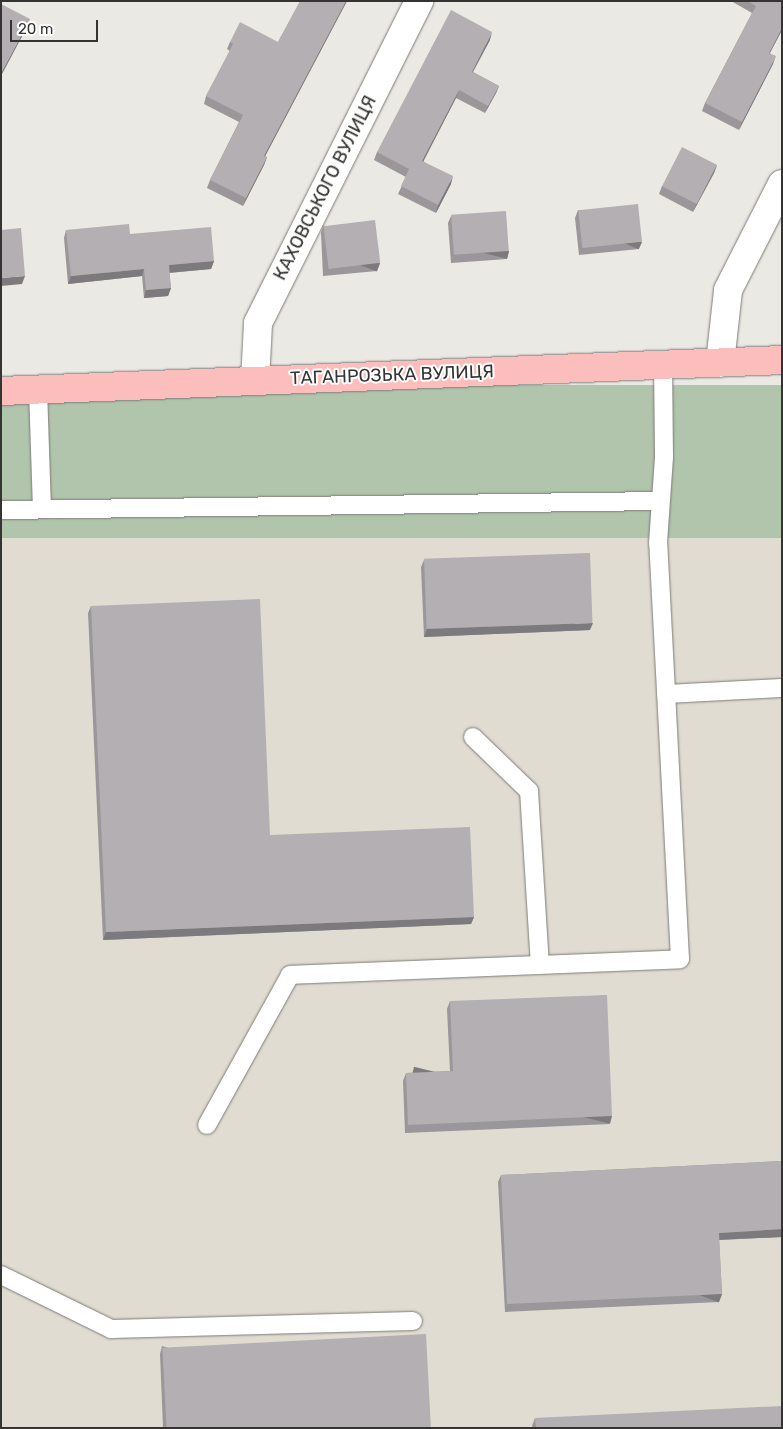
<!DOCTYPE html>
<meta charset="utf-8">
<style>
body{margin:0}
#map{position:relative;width:783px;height:1429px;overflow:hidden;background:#eae9e4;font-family:Rubik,sans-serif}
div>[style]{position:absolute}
.built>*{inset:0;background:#e0dcd1;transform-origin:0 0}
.green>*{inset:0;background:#b1c5ac;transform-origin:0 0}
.roads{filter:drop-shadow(0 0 1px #7d7b77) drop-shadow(0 0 1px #7d7b77)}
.service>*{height:18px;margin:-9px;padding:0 9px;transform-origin:9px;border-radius:9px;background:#fff}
.minor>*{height:28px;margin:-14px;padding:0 14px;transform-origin:14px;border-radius:14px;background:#fff}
.trunk>*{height:28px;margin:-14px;padding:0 14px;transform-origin:14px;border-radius:14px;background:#fcbebc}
.wall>*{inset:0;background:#9a9699}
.shaded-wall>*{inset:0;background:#7d7a7d;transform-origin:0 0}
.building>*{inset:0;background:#b3afb2;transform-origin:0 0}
span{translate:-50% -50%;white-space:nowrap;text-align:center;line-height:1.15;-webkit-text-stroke:4px #fff;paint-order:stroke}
.street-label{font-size:18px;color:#343432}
.frame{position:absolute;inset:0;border:2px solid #343432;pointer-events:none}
.scale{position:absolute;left:10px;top:20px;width:88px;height:22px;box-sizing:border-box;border:2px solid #343432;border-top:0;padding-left:6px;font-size:15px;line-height:18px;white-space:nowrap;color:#343432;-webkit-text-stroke:4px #fff;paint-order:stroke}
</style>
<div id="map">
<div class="built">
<i style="left:782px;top:538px;width:890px;height:782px;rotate:90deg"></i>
</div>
<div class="green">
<i style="left:782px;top:385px;width:153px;height:782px;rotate:90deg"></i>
</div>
<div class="roads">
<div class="service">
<i style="left:38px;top:389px;width:119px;rotate:88.1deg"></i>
<i style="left:1px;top:510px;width:659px;rotate:-0.78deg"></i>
<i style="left:666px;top:694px;width:116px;rotate:-3deg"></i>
<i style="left:473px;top:737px;width:78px;rotate:44deg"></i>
<i style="left:529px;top:791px;width:174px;rotate:86.4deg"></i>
<i style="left:207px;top:1125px;width:171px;rotate:-61deg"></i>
<i style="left:290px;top:975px;width:390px;rotate:-2.3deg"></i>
<i style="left:680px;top:959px;width:417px;rotate:-93deg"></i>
<i style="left:658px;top:543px;width:86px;rotate:-86deg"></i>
<i style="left:664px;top:457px;width:93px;rotate:-90.6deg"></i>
<i style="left:1px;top:1275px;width:123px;rotate:26.1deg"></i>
<i style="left:111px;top:1329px;width:302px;rotate:-1.5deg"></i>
</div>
<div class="minor">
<i style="left:720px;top:363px;width:73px;rotate:-83.7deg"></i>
<i style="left:728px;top:290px;width:119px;rotate:-63deg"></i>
<i style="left:255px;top:381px;width:58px;rotate:-87deg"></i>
<i style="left:258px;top:323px;width:360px;rotate:-63.4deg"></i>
</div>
<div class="trunk">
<i style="left:1px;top:391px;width:782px;rotate:-2.27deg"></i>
</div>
</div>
<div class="wall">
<i style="clip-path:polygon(298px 1px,347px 1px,265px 156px,267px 157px,264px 165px,243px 206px,207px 188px,210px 180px,239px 122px,204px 104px,206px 96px,230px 51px,227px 49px,230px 42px,278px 42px,300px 2px)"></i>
<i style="clip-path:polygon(731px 1px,782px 1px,782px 30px,770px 53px,773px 64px,739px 130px,702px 111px,705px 103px,752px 13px)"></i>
<i style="clip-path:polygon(490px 40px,473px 72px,499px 86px,496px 93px,485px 113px,456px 98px,423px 161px,451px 184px,436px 213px,398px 194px,406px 177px,374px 160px,377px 152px)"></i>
<i style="clip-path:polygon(717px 165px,714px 173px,693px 212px,659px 194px,662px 186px)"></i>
<i style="clip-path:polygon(578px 210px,639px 249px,579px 255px,575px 218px)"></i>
<i style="clip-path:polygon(451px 216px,509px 251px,507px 259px,451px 263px,448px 223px)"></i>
<i style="clip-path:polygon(323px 225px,380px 263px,377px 271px,323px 276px,321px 233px)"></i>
<i style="clip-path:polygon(66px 230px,214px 261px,211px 269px,169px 273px,171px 288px,168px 296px,144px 298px,142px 276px,68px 284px,64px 238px)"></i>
<i style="clip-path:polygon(424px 560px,590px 630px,424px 637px,421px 567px)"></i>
<i style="clip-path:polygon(91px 606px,270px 835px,474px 917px,471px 924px,103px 940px,88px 613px)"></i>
<i style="clip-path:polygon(450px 1001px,610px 1124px,405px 1133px,403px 1081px,406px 1073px,450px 1071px,447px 1009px)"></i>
<i style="clip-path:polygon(782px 1161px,782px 1237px,719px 1240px,722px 1294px,719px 1302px,505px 1312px,498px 1182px,501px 1175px)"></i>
<i style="clip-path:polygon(162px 1346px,431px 1428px,163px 1428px,160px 1354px)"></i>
<i style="clip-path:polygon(535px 1418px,782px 1428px,533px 1428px,532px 1426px)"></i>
</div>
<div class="shaded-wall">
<i style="clip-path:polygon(346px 1px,347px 1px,261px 164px,264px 156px)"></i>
<i style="clip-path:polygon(30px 19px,27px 27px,1px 76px,1px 73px)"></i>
<i style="clip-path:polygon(782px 28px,782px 30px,766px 60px,769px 53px)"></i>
<i style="clip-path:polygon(492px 32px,490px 40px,469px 79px,472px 72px)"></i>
<i style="clip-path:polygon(776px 56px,773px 64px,739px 130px,742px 122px)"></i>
<i style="clip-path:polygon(499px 86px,496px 93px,485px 113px,488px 106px)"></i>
<i style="clip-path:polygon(459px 90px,456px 98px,420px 168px,422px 161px)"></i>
<i style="clip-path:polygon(267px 157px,264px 165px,243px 206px,246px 198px)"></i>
<i style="clip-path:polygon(717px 165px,714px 173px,693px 212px,696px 205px)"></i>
<i style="clip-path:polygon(453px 176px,451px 184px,436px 213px,438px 205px)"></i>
<i style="left:642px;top:242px;width:8px;height:60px;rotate:113deg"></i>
<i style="left:509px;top:251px;width:8px;height:55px;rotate:104deg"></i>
<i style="clip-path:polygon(214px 261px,211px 269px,166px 273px,169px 265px)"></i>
<i style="left:380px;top:263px;width:9px;height:54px;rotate:111deg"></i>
<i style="clip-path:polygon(144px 269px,142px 276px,68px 284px,71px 276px)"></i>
<i style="clip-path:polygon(25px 276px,22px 284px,1px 286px,1px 278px)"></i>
<i style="clip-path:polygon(171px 288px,168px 296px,144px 298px,146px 290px)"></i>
<i style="clip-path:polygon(593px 623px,590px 630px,424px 637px,427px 629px)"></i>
<i style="clip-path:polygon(474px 917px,471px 924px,103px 940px,106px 932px)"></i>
<i style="left:612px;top:1116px;width:8px;height:204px;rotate:104deg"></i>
<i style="clip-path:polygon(782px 1229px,782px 1237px,716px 1240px,719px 1233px)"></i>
<i style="left:722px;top:1294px;width:9px;height:215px;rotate:111deg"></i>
</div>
<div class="building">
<i style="clip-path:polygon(300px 1px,346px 1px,264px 156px,267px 157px,246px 198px,210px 180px,243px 115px,206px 96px,233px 44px,230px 42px,240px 22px,278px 42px)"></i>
<i style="clip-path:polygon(748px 1px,782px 1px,782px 28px,769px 53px,776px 56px,742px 122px,705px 103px,756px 6px)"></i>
<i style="clip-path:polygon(1px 4px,30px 19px,1px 73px)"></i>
<i style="clip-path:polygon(451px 10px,492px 32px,472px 72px,499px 86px,488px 106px,459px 90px,422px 161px,453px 176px,438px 205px,401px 186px,409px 169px,377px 152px)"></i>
<i style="left:682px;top:147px;width:39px;height:44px;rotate:27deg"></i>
<i style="left:638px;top:204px;width:38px;height:60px;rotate:84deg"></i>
<i style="left:506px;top:211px;width:40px;height:55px;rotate:86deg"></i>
<i style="left:375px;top:220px;width:43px;height:52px;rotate:83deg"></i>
<i style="clip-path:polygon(129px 224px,130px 234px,211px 227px,214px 261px,169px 265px,171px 288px,146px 290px,144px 269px,71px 276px,66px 230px)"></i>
<i style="clip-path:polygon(21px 228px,25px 276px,1px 278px,1px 230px)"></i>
<i style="left:590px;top:553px;width:70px;height:166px;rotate:88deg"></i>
<i style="clip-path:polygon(260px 599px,270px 835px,470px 827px,474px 917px,106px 932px,91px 606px)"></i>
<i style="clip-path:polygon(607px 995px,612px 1116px,408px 1125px,406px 1073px,453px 1071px,450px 1001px)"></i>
<i style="clip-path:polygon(782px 1161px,782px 1229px,719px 1233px,722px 1294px,507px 1304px,501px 1175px)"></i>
<i style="left:426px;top:1334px;width:94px;height:264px;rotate:87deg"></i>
<i style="clip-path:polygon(782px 1406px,782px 1428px,536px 1428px,535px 1418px)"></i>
</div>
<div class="street-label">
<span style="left:325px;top:188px;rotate:-63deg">КАХОВСЬКОГО ВУЛИЦЯ</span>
<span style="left:392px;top:375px;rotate:-2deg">ТАГАНРОЗЬКА ВУЛИЦЯ</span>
</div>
<div class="frame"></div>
<div class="scale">20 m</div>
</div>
